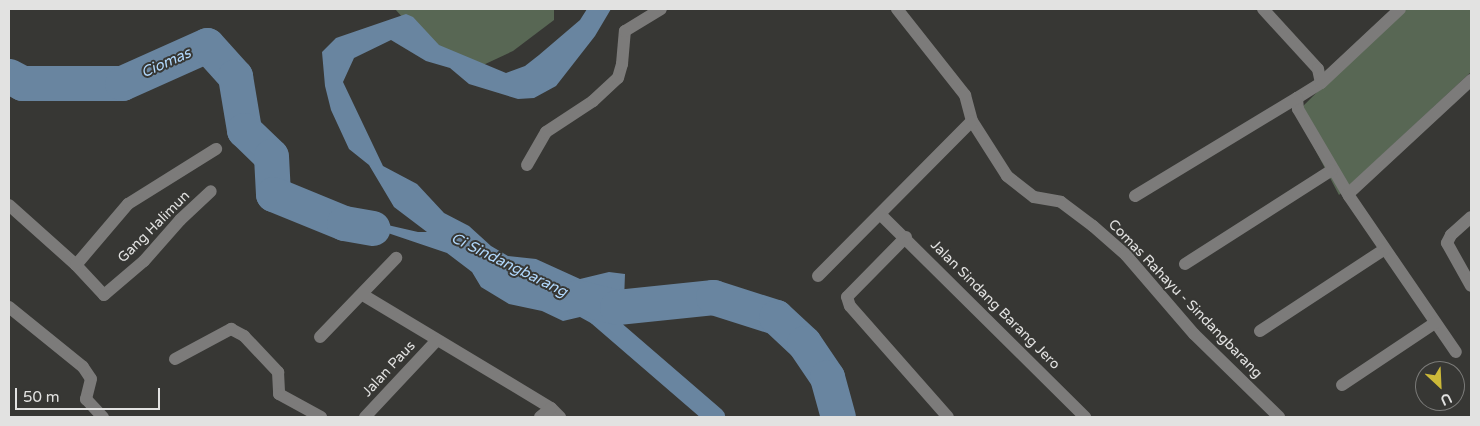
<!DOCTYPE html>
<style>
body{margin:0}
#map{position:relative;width:1480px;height:426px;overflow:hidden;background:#373734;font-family:"Varela Round",sans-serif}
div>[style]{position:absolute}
.green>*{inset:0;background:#586754}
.water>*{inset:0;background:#6985a0}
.canal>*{height:20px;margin:-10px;padding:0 10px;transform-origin:10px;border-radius:10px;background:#6985a0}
.river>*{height:35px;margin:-17.5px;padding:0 17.5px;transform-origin:17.5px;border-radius:17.5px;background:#6985a0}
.minor>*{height:12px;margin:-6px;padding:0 6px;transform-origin:6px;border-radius:6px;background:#7c7b7a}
span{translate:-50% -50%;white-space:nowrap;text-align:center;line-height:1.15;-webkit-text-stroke:4px #373734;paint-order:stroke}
.street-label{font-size:14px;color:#e2e2e1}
.water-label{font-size:15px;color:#b1d8fc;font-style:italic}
.frame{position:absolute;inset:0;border:10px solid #e2e2e1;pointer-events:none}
.north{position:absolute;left:1415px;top:361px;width:50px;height:50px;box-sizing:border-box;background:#373734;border:1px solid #7b7b79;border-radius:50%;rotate:155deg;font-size:14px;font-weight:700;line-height:20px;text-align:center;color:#e2e2e1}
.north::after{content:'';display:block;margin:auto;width:18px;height:22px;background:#ccb939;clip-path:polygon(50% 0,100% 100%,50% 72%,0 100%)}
.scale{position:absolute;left:15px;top:388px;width:145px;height:22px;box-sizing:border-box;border:2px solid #e2e2e1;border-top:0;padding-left:6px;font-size:15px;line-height:18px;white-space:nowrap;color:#e2e2e1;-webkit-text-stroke:4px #373734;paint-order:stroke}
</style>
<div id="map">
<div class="green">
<i style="clip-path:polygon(395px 9px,554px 9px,554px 20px,513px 51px,481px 66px,430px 48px)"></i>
<i style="clip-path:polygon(1401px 9px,1471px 9px,1471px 72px,1339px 195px,1296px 113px)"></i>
</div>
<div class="water">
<i style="clip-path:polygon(587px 9px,611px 9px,595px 36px,556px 86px,534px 98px,518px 99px,469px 84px,450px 68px,426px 61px,391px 40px,354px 58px,343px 82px,383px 166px,417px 184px,444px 213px,469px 226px,491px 246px,508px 256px,536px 259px,580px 279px,609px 272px,625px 274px,623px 328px,617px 333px,609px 333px,580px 317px,563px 321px,542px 311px,509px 304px,481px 287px,472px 272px,447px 253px,376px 229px,351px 231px,309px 209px,317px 204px,344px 215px,418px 232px,427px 232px,394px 207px,369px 165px,349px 149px,331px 110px,325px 86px,322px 52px,336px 38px,406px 14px,413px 17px,439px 45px,506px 73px,525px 66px,539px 55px,580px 20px)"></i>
</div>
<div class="canal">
<i style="left:598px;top:316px;width:155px;rotate:40.8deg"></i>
</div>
<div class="river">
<i style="left:9px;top:76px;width:15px;rotate:28deg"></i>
<i style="left:22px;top:83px;width:100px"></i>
<i style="left:122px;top:83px;width:93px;rotate:-24.1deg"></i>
<i style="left:207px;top:45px;width:42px;rotate:47.9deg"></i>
<i style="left:235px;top:76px;width:55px;rotate:80.5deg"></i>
<i style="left:244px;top:130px;width:37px;rotate:44deg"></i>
<i style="left:271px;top:156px;width:38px;rotate:87deg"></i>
<i style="left:273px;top:194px;width:77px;rotate:22.2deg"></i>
<i style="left:344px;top:223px;width:29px;rotate:10deg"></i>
<i style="left:577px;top:297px;width:41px;rotate:14deg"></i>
<i style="left:617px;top:307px;width:97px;rotate:-5.9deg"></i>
<i style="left:713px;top:297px;width:66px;rotate:17.6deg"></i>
<i style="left:776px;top:317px;width:38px;rotate:43deg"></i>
<i style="left:804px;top:343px;width:41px;rotate:55.9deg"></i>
<i style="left:827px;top:377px;width:41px;rotate:74.6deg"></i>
</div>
<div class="minor">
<i style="left:897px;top:9px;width:110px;rotate:51.7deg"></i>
<i style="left:965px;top:95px;width:27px;rotate:75deg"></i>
<i style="left:972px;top:121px;width:65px;rotate:57.5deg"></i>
<i style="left:1007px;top:176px;width:34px;rotate:38deg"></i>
<i style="left:1034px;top:197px;width:27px;rotate:10deg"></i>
<i style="left:1061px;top:202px;width:40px;rotate:37deg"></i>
<i style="left:1093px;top:226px;width:44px;rotate:41.3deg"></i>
<i style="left:1126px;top:255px;width:104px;rotate:49.3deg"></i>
<i style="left:1194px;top:334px;width:119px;rotate:44.3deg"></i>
<i style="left:1263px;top:9px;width:81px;rotate:47.5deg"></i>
<i style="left:1318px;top:69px;width:14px;rotate:78deg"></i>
<i style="left:1321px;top:83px;width:28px;rotate:148deg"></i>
<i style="left:1297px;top:98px;width:11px;rotate:85deg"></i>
<i style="left:1298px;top:109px;width:101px;rotate:59.6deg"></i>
<i style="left:1349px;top:196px;width:189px;rotate:55.6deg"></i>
<i style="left:1321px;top:83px;width:108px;rotate:-43.1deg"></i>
<i style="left:527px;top:165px;width:38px;rotate:-60deg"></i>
<i style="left:546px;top:132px;width:56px;rotate:-33.4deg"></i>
<i style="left:593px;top:101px;width:34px;rotate:-43deg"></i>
<i style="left:618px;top:78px;width:15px;rotate:-74deg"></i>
<i style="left:622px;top:64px;width:33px;rotate:-85deg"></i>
<i style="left:625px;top:31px;width:42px;rotate:-31.4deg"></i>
<i style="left:1348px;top:194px;width:168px;rotate:-42.8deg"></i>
<i style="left:1135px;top:196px;width:189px;rotate:-31.2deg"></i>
<i style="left:9px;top:205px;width:90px;rotate:41.8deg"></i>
<i style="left:76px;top:265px;width:41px;rotate:47deg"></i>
<i style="left:104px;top:295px;width:52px;rotate:-40.4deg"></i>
<i style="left:144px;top:261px;width:55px;rotate:-48.7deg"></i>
<i style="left:180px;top:220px;width:42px;rotate:-43.1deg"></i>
<i style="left:882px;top:216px;width:286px;rotate:44.7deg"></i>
<i style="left:1471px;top:217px;width:27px;rotate:138deg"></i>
<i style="left:1451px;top:235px;width:9px;rotate:117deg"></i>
<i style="left:1447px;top:243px;width:49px;rotate:60.8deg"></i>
<i style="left:906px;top:237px;width:84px;rotate:134.5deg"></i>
<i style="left:847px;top:297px;width:9px;rotate:72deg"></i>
<i style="left:850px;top:306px;width:148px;rotate:48.6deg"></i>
<i style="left:1185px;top:264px;width:174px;rotate:-32.6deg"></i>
<i style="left:76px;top:265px;width:80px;rotate:-49.6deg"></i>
<i style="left:128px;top:204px;width:104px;rotate:-32deg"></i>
<i style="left:818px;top:276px;width:218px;rotate:-45.2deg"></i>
<i style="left:363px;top:295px;width:219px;rotate:31deg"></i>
<i style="left:551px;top:408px;width:13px;rotate:45deg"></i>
<i style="left:9px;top:307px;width:95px;rotate:39deg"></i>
<i style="left:83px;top:367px;width:14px;rotate:56deg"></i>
<i style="left:91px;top:379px;width:21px;rotate:104deg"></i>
<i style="left:86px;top:399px;width:25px;rotate:47deg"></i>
<i style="left:1260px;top:331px;width:149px;rotate:-33.3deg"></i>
<i style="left:320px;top:337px;width:110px;rotate:-46.1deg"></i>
<i style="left:175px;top:359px;width:64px;rotate:-28.2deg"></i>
<i style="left:231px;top:329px;width:15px;rotate:28deg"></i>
<i style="left:244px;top:336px;width:50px;rotate:46.6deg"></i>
<i style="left:278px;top:372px;width:22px;rotate:87deg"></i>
<i style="left:279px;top:394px;width:48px;rotate:28.7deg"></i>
<i style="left:1342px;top:385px;width:112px;rotate:-33.7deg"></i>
<i style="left:365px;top:417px;width:104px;rotate:-46.9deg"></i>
<i style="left:540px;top:417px;width:14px;rotate:-39deg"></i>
</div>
<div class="street-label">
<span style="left:154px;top:227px;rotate:-45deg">Gang Halimun</span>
<span style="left:1185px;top:299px;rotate:46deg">Comas Rahayu - Sindangbarang</span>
<span style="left:995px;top:305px;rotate:45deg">Jalan Sindang Barang Jero</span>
<span style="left:389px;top:369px;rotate:-47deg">Jalan Paus</span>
</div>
<div class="water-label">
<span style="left:166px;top:63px;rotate:-24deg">Ciomas</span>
<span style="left:509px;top:265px;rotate:26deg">Ci Sindangbarang</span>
</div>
<div class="frame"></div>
<div class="north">U</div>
<div class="scale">50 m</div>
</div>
